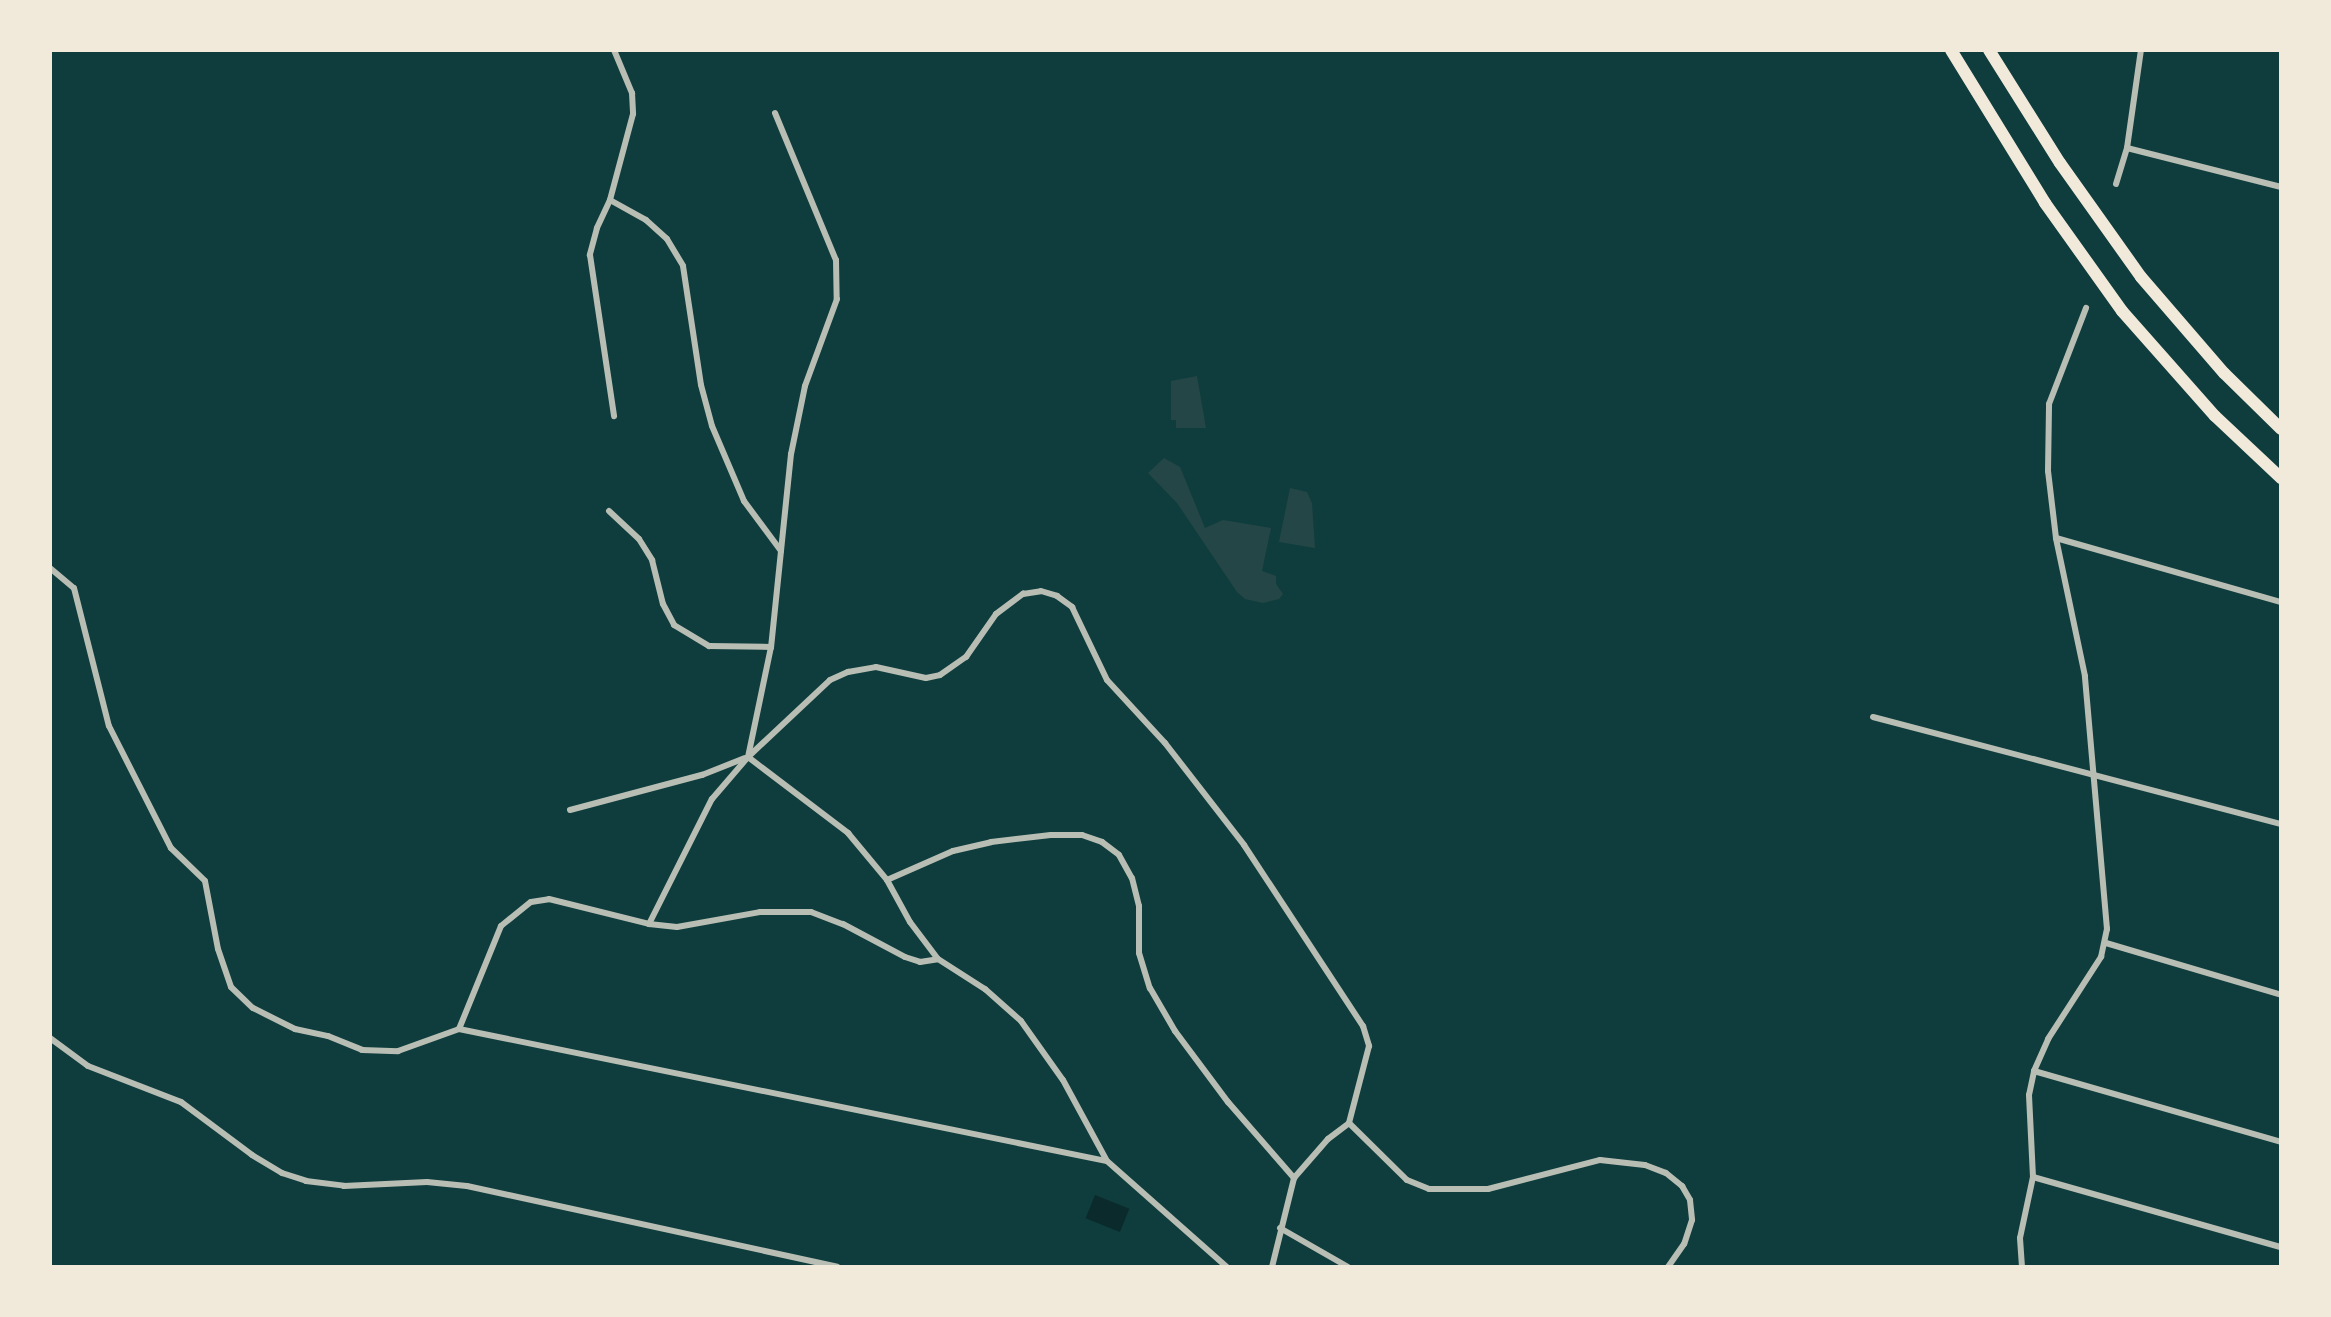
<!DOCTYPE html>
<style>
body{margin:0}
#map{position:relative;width:2331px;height:1317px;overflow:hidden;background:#0f3d3e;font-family:"Roboto Condensed",sans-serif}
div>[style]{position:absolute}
.green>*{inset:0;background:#244646}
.water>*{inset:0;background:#0a2a2b;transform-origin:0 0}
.minor>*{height:6px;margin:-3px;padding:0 3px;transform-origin:3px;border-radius:3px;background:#b8beb3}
.motorway>*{height:12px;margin:-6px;padding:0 6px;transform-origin:6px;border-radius:6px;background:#f1e9da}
span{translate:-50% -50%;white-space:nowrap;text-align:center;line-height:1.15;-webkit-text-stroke:6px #f1e9da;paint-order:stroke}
.frame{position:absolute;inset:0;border:52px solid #f1e9da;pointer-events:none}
</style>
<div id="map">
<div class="green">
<i style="clip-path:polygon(1197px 376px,1206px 428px,1176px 428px,1176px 420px,1171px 420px,1171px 381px)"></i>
<i style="clip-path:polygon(1164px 458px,1180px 467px,1205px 528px,1223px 520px,1271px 528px,1262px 571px,1276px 576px,1276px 584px,1283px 594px,1279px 599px,1263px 603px,1245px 599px,1237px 592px,1177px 503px,1148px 473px)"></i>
<i style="clip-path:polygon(1290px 488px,1307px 492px,1312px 503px,1315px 548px,1279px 542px)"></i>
</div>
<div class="water">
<i style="left:1095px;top:1195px;width:37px;height:25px;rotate:22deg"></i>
</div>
<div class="minor">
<i style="left:614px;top:50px;width:47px;rotate:67.3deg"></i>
<i style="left:632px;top:93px;width:21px;rotate:87deg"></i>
<i style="left:633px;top:114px;width:89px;rotate:105deg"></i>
<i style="left:610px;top:200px;width:41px;rotate:29.1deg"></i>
<i style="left:646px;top:220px;width:28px;rotate:42deg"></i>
<i style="left:667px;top:239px;width:31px;rotate:59deg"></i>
<i style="left:683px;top:266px;width:120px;rotate:81.4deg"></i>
<i style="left:701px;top:385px;width:42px;rotate:75deg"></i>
<i style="left:712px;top:426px;width:82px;rotate:66.9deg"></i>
<i style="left:744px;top:501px;width:62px;rotate:53.5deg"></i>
<i style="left:781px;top:551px;width:97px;rotate:95.9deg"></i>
<i style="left:771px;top:647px;width:112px;rotate:101.8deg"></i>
<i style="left:748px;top:757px;width:126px;rotate:37.2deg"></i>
<i style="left:848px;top:833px;width:61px;rotate:50.3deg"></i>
<i style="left:887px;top:880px;width:48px;rotate:61.3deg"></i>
<i style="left:910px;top:922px;width:46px;rotate:52.9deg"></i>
<i style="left:938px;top:959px;width:56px;rotate:32.6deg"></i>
<i style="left:985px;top:989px;width:48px;rotate:41.6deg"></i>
<i style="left:1021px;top:1021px;width:72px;rotate:54.6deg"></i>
<i style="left:1063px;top:1080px;width:92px;rotate:61.5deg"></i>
<i style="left:1107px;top:1161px;width:160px;rotate:41.5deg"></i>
<i style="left:775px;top:113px;width:159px;rotate:67.5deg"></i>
<i style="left:836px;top:260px;width:39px;rotate:89deg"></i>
<i style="left:837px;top:299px;width:93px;rotate:110.2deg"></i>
<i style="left:805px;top:386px;width:69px;rotate:101.6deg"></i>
<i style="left:791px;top:454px;width:97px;rotate:95.9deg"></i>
<i style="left:2127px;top:148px;width:159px;rotate:14.2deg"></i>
<i style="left:2116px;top:184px;width:38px;rotate:-73deg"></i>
<i style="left:2127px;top:148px;width:99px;rotate:-81.9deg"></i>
<i style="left:610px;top:200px;width:31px;rotate:115deg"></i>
<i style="left:597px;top:228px;width:28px;rotate:105deg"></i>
<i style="left:590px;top:255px;width:163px;rotate:81.5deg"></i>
<i style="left:609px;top:511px;width:41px;rotate:43deg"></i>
<i style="left:639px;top:539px;width:25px;rotate:58deg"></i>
<i style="left:652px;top:560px;width:45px;rotate:76deg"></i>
<i style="left:663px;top:604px;width:24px;rotate:62deg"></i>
<i style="left:674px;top:625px;width:41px;rotate:31deg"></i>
<i style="left:709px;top:646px;width:62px;rotate:0.9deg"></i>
<i style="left:2056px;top:538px;width:234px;rotate:15.9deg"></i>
<i style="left:50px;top:568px;width:31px;rotate:40deg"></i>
<i style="left:74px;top:588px;width:142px;rotate:75.8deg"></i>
<i style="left:109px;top:726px;width:137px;rotate:63.1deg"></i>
<i style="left:171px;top:848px;width:47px;rotate:44.1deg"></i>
<i style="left:205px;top:881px;width:69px;rotate:79.2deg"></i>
<i style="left:218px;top:949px;width:40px;rotate:71.1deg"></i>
<i style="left:231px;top:987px;width:30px;rotate:44deg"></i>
<i style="left:253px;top:1008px;width:47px;rotate:26.6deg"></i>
<i style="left:295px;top:1029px;width:34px;rotate:12deg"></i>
<i style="left:328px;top:1036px;width:37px;rotate:22deg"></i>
<i style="left:362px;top:1050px;width:36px;rotate:2deg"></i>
<i style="left:398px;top:1051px;width:65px;rotate:-19.8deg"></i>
<i style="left:459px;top:1029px;width:660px;rotate:11.53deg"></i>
<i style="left:1873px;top:717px;width:422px;rotate:14.7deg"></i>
<i style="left:570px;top:810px;width:137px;rotate:-14.9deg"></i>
<i style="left:702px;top:775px;width:46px;rotate:-21.6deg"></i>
<i style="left:887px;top:880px;width:72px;rotate:-23.7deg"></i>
<i style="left:953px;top:851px;width:39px;rotate:-13deg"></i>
<i style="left:991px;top:842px;width:60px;rotate:-6.7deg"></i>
<i style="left:1051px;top:835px;width:31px"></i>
<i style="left:1082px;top:835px;width:21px;rotate:19deg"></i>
<i style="left:1102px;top:842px;width:21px;rotate:37deg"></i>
<i style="left:1119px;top:855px;width:26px;rotate:61deg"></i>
<i style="left:1132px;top:878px;width:29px;rotate:76deg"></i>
<i style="left:1139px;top:906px;width:47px;rotate:90deg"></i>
<i style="left:1139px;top:953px;width:37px;rotate:73deg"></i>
<i style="left:1150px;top:988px;width:50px;rotate:59.8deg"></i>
<i style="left:1175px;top:1031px;width:89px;rotate:53.3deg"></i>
<i style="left:1228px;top:1102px;width:101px;rotate:49deg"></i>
<i style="left:649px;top:924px;width:140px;rotate:-63.3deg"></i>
<i style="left:712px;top:799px;width:55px;rotate:-49.4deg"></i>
<i style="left:748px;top:757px;width:112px;rotate:-43.2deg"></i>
<i style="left:830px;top:680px;width:20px;rotate:-24deg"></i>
<i style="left:848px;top:672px;width:28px;rotate:-10deg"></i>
<i style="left:876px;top:667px;width:51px;rotate:12.4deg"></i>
<i style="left:926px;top:678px;width:14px;rotate:-12deg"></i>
<i style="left:940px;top:675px;width:32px;rotate:-35deg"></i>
<i style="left:966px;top:657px;width:52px;rotate:-55.1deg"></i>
<i style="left:996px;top:614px;width:34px;rotate:-37deg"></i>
<i style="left:1023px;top:594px;width:18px;rotate:-9deg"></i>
<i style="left:1041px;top:591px;width:17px;rotate:17deg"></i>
<i style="left:1057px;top:596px;width:19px;rotate:36deg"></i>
<i style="left:1072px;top:607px;width:81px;rotate:64.4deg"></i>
<i style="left:1107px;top:680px;width:86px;rotate:47.4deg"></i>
<i style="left:1165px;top:743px;width:129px;rotate:52.2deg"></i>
<i style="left:1244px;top:845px;width:217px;rotate:56.7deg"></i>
<i style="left:1363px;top:1026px;width:21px;rotate:73deg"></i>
<i style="left:1369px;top:1046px;width:80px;rotate:104.6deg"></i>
<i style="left:1349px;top:1123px;width:81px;rotate:44.5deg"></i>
<i style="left:1407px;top:1180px;width:24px;rotate:22deg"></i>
<i style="left:1429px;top:1189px;width:59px"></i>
<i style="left:1488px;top:1189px;width:116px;rotate:-14.5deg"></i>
<i style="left:1600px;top:1160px;width:45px;rotate:6.3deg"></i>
<i style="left:1645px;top:1165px;width:22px;rotate:21deg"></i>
<i style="left:1666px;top:1173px;width:21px;rotate:39deg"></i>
<i style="left:1682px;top:1186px;width:16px;rotate:60deg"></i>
<i style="left:1690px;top:1200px;width:20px;rotate:84deg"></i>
<i style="left:1692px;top:1220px;width:25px;rotate:108deg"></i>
<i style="left:1684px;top:1244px;width:28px;rotate:125deg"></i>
<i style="left:2106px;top:943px;width:183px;rotate:16.5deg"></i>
<i style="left:459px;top:1029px;width:111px;rotate:-67.8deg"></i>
<i style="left:501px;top:926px;width:38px;rotate:-39deg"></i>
<i style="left:531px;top:902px;width:18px;rotate:-9deg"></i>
<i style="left:549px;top:899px;width:103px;rotate:14deg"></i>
<i style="left:649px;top:924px;width:28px;rotate:6deg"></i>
<i style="left:677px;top:927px;width:84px;rotate:-10.2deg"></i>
<i style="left:760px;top:912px;width:51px"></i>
<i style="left:811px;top:912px;width:34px;rotate:21deg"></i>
<i style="left:843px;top:924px;width:70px;rotate:28deg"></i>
<i style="left:905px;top:957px;width:16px;rotate:18deg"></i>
<i style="left:920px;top:962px;width:18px;rotate:-9deg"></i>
<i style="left:50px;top:1038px;width:47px;rotate:36.4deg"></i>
<i style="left:88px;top:1066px;width:100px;rotate:21.2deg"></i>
<i style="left:181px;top:1102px;width:89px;rotate:36.7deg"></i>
<i style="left:252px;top:1155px;width:35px;rotate:31deg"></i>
<i style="left:282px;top:1173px;width:25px;rotate:18deg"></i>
<i style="left:306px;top:1181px;width:38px;rotate:7deg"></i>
<i style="left:344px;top:1186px;width:83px;rotate:-2.8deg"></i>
<i style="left:427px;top:1182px;width:40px;rotate:5.7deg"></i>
<i style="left:467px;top:1186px;width:379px;rotate:12.3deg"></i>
<i style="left:2034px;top:1071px;width:257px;rotate:16deg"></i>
<i style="left:2033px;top:1177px;width:258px;rotate:15.8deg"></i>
<i style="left:1280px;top:1228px;width:78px;rotate:29.8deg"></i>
<i style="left:1272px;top:1267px;width:92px;rotate:-76.1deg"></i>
<i style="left:1294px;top:1178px;width:52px;rotate:-48.9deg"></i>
<i style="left:1328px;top:1139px;width:26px;rotate:-37deg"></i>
<i style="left:2022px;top:1267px;width:29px;rotate:-94deg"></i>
<i style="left:2020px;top:1238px;width:62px;rotate:-78deg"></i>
<i style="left:2033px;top:1177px;width:82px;rotate:-92.8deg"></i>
<i style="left:2029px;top:1095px;width:25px;rotate:-78deg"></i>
<i style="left:2034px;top:1071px;width:35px;rotate:-66deg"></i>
<i style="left:2048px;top:1039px;width:98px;rotate:-57.1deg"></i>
<i style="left:2101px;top:957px;width:29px;rotate:-78deg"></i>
<i style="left:2107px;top:929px;width:254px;rotate:-95deg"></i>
<i style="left:2085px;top:676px;width:141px;rotate:-101.9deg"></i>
<i style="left:2056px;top:538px;width:67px;rotate:-96.8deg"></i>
<i style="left:2048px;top:471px;width:67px;rotate:-89.1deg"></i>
<i style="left:2049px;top:404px;width:103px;rotate:-68.9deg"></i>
</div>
<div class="motorway">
<i style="left:1951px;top:50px;width:180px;rotate:58.4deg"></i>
<i style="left:2045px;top:203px;width:133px;rotate:54.5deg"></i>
<i style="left:2122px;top:311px;width:140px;rotate:48.5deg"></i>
<i style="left:2215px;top:416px;width:91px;rotate:43.2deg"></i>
<i style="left:1989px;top:50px;width:133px;rotate:57.9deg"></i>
<i style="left:2060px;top:163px;width:140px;rotate:54.6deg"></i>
<i style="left:2141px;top:277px;width:127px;rotate:49.2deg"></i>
<i style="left:2224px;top:373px;width:80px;rotate:44.5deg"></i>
</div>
<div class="frame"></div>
</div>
